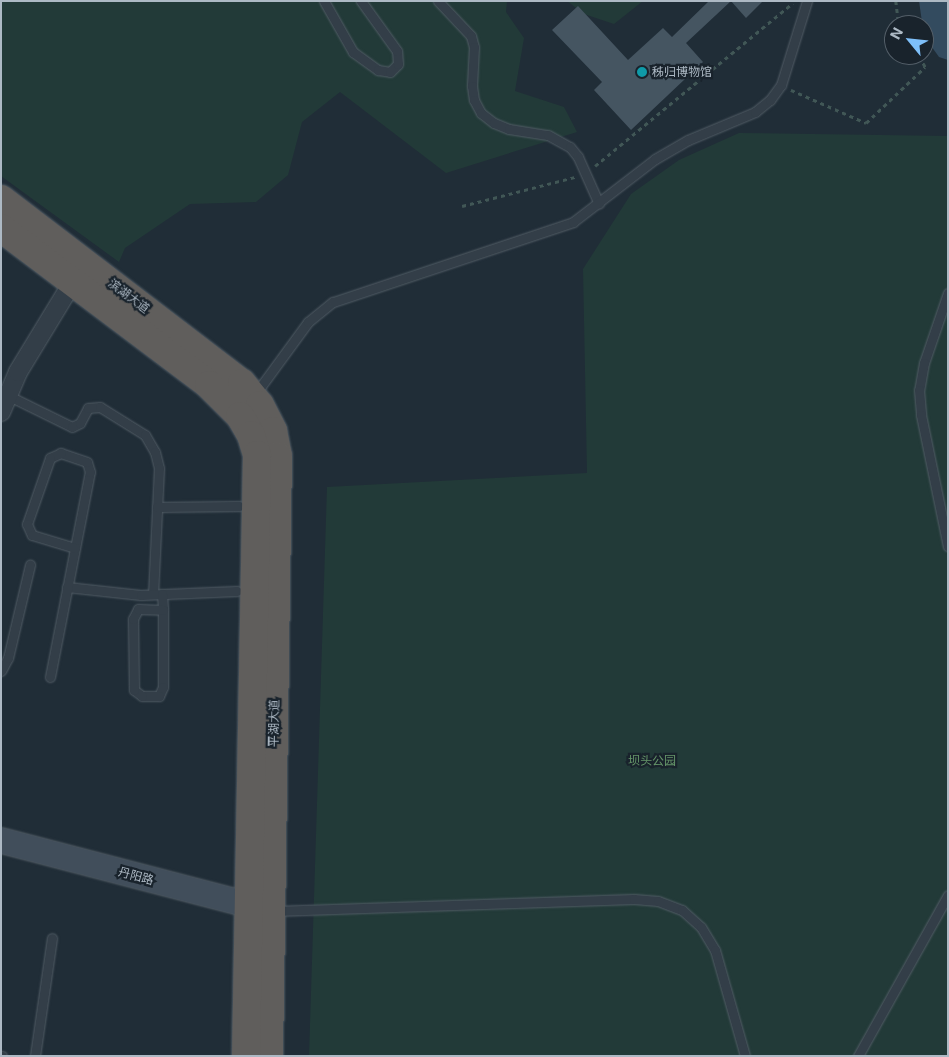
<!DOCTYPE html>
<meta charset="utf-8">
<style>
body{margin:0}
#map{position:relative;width:949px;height:1057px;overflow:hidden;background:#202d37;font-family:Inter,"Noto Sans SC",sans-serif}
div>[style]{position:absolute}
.green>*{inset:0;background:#223a38}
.water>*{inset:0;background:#334b5f}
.building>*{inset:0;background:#455561}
.path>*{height:2.5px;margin-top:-1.25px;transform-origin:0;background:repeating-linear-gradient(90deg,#415756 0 4px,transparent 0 8px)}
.roads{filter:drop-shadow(0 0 1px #515c65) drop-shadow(0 0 1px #515c65)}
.service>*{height:9px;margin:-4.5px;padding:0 4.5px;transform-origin:4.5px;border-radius:4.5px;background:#333e48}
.minor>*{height:18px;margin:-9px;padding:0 9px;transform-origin:9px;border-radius:9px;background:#333e48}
.secondary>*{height:25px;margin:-12.5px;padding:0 12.5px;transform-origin:12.5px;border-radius:12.5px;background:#414e5b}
.trunk>*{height:28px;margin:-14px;padding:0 14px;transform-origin:14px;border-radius:14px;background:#605e5c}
.dots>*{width:14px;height:14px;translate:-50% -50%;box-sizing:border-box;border:2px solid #19232c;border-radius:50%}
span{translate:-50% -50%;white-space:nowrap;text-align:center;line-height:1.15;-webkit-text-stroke:4.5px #19232c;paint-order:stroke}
.poi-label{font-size:12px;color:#adb9c4}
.left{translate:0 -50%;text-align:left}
.street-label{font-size:12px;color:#adb9c4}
.park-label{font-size:12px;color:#659569}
.frame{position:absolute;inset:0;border:2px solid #adb9c4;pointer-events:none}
.north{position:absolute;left:884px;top:15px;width:50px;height:50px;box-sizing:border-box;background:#19232c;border:1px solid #545f69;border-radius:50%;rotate:298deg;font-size:14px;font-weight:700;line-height:20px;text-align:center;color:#adb9c4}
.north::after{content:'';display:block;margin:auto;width:18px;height:22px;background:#7ebff9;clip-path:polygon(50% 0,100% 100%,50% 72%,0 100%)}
</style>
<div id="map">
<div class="green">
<i style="clip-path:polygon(1px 1px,507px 1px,506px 12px,524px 38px,515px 91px,564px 107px,577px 132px,446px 173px,340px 92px,302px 122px,288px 175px,256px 202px,190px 204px,125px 248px,119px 262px,1px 176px)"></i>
<i style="clip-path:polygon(567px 1px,643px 1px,614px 24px,584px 14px)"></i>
<i style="clip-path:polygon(739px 133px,948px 136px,948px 1056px,309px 1056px,327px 487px,587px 473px,583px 269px,631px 194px,679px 160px)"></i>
</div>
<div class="water">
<i style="clip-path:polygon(919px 1px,948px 1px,948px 60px,939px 57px,924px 36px)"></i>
</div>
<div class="building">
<i style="clip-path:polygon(709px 1px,731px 1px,686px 43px,703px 62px,631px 130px,594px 90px,602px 82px,552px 30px,578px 6px,628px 60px,663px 28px,672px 37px)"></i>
<i style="clip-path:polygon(731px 1px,763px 1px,746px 18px)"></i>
</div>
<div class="path">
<i style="left:896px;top:1px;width:24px;rotate:83deg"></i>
<i style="left:791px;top:90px;width:82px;rotate:23.7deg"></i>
<i style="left:866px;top:123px;width:81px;rotate:-43.5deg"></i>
<i style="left:925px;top:67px;width:14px;rotate:-120deg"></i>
<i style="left:595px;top:166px;width:256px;rotate:-39.5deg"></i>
<i style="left:462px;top:206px;width:117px;rotate:-14.4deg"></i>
</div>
<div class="roads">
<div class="service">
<i style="left:324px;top:1px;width:59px;rotate:60.4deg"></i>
<i style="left:353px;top:52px;width:31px;rotate:36deg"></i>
<i style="left:378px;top:70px;width:12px;rotate:9deg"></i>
<i style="left:390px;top:72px;width:11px;rotate:-45deg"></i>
<i style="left:398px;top:64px;width:13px;rotate:-94deg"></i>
<i style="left:397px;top:51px;width:62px;rotate:-125.8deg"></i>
<i style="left:438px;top:1px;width:48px;rotate:46.7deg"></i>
<i style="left:471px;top:36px;width:11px;rotate:75deg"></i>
<i style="left:474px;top:47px;width:39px;rotate:93deg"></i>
<i style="left:472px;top:86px;width:14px;rotate:82deg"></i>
<i style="left:474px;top:100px;width:15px;rotate:62deg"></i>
<i style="left:481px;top:113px;width:16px;rotate:38deg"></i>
<i style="left:494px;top:123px;width:16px;rotate:22deg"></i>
<i style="left:509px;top:129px;width:39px;rotate:9deg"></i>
<i style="left:548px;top:135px;width:25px;rotate:29deg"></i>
<i style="left:570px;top:147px;width:13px;rotate:51deg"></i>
<i style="left:578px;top:157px;width:51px;rotate:65.9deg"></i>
<i style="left:948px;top:293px;width:74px;rotate:108.9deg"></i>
<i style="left:924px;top:363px;width:27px;rotate:100deg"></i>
<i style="left:919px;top:390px;width:25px;rotate:85deg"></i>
<i style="left:921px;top:415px;width:134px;rotate:78.4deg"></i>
<i style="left:256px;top:393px;width:88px;rotate:-53.8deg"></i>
<i style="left:308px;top:322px;width:32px;rotate:-39deg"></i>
<i style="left:333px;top:302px;width:253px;rotate:-18.4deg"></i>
<i style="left:573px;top:222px;width:103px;rotate:-37.5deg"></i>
<i style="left:655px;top:159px;width:38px;rotate:-30deg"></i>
<i style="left:688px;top:140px;width:73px;rotate:-22.7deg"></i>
<i style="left:755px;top:112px;width:19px;rotate:-39deg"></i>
<i style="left:770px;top:100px;width:19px;rotate:-54deg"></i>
<i style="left:781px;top:85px;width:88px;rotate:-72.8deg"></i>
<i style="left:7px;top:395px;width:72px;rotate:26.2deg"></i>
<i style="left:72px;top:427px;width:9px;rotate:-27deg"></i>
<i style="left:80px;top:423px;width:17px;rotate:-62deg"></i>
<i style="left:88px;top:408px;width:12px;rotate:-5deg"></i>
<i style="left:100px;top:407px;width:53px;rotate:31.9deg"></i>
<i style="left:145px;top:435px;width:20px;rotate:60deg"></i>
<i style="left:155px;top:452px;width:16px;rotate:76deg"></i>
<i style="left:159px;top:468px;width:126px;rotate:92.7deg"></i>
<i style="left:157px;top:507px;width:82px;rotate:-0.7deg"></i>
<i style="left:67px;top:587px;width:74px;rotate:6.2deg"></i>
<i style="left:141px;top:595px;width:96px;rotate:-2.4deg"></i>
<i style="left:162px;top:594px;width:16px;rotate:86deg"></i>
<i style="left:163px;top:610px;width:77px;rotate:90deg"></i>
<i style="left:163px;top:687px;width:10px;rotate:114deg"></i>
<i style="left:159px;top:696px;width:17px;rotate:180deg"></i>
<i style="left:142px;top:696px;width:10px;rotate:-143deg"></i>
<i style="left:134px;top:690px;width:71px;rotate:-90.8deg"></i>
<i style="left:133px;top:619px;width:11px;rotate:-63deg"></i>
<i style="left:138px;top:609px;width:25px;rotate:2deg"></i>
<i style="left:1px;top:671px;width:15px;rotate:-62deg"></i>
<i style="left:8px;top:658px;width:96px;rotate:-76.7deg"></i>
<i style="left:50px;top:677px;width:209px;rotate:-79deg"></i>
<i style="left:90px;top:472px;width:10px;rotate:-107deg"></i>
<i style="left:87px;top:462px;width:28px;rotate:-161deg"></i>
<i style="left:61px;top:453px;width:12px;rotate:156deg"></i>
<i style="left:50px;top:458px;width:70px;rotate:109.2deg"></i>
<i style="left:27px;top:524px;width:12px;rotate:66deg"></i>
<i style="left:32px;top:535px;width:45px;rotate:16.8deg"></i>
<i style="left:274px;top:911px;width:360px;rotate:-1.9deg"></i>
<i style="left:634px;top:899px;width:24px;rotate:5deg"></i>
<i style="left:658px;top:901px;width:26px;rotate:21deg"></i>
<i style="left:682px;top:910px;width:25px;rotate:42deg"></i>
<i style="left:701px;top:927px;width:27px;rotate:59deg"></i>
<i style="left:715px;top:950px;width:110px;rotate:74.2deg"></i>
<i style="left:1px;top:1056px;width:1px"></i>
<i style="left:35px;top:1056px;width:119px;rotate:-81.8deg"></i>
<i style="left:858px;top:1056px;width:184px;rotate:-60.8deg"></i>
</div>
<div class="minor">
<i style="left:1px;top:412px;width:43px;rotate:-67deg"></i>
<i style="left:18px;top:372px;width:114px;rotate:-58.7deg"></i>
</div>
<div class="secondary">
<i style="left:1px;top:840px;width:277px;rotate:14.6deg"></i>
</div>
<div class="trunk">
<i style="left:1px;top:199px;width:303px;rotate:37.4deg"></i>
<i style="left:242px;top:383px;width:28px;rotate:51deg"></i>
<i style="left:260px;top:405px;width:29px;rotate:63deg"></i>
<i style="left:273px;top:431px;width:25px;rotate:79deg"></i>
<i style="left:278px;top:456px;width:600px;rotate:90.86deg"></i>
<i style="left:1px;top:228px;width:261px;rotate:37deg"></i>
<i style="left:209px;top:385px;width:44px;rotate:45deg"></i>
<i style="left:240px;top:416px;width:22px;rotate:60deg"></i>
<i style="left:251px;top:435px;width:21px;rotate:73deg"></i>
<i style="left:257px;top:455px;width:601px;rotate:91.05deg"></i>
</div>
</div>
<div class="dots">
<i style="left:642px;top:72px;background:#0f9aa8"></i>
</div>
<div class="poi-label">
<span class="left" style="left:652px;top:72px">秭归博物馆</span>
</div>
<div class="street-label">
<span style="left:129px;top:296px;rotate:37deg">滨湖大道</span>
<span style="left:274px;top:723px;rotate:-89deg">平湖大道</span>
<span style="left:136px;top:876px;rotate:15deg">丹阳路</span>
</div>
<div class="park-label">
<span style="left:652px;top:761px">坝头公园</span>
</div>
<div class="frame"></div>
<div class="north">N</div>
</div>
